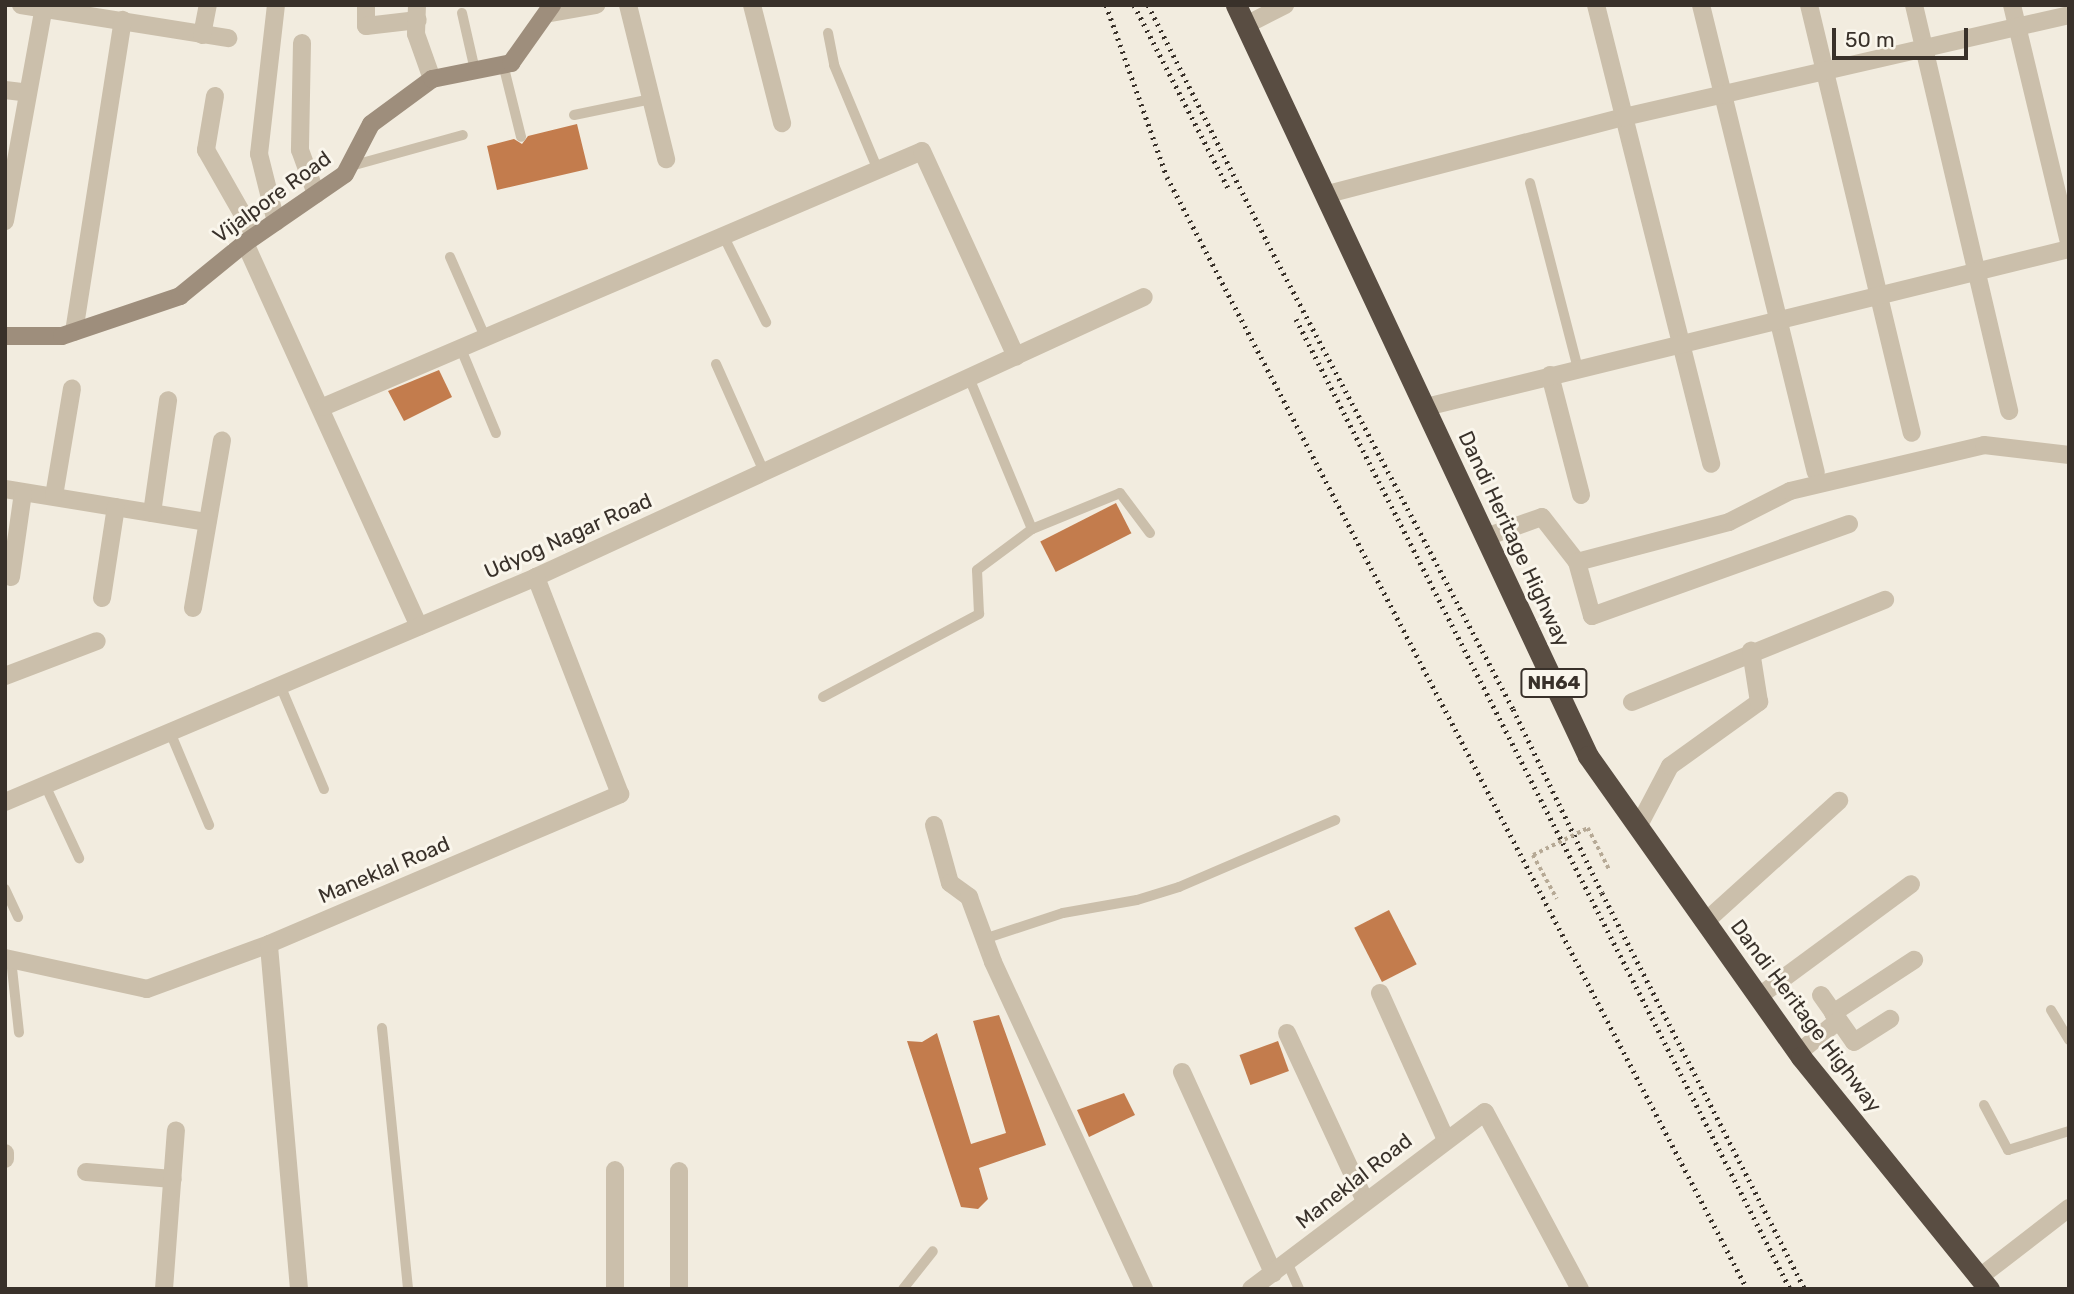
<!DOCTYPE html>
<style>
body{margin:0}
#map{position:relative;width:2074px;height:1294px;overflow:hidden;background:#f2ecdf;font-family:Rubik,sans-serif}
div>[style]{position:absolute}
.building>*{inset:0;background:#c37c4d;transform-origin:0 0}
.path>*{height:3.5px;margin-top:-1.75px;transform-origin:0;background:repeating-linear-gradient(90deg,#b6a995 0 3.5px,transparent 0 7px)}
.lane>*{height:10px;margin:-5px;padding:0 5px;transform-origin:5px;border-radius:5px;background:#cbbfab}
.street>*{height:18px;margin:-9px;padding:0 9px;transform-origin:9px;border-radius:9px;background:#cbbfab}
.secondary>*{height:18px;margin:-9px;padding:0 9px;transform-origin:9px;border-radius:9px;background:#9e8e7c}
.highway>*{height:21px;margin:-10.5px;padding:0 10.5px;transform-origin:10.5px;border-radius:10.5px;background:#594d42}
.rail>*{height:5px;margin-top:-2.5px;transform-origin:0;background:repeating-linear-gradient(90deg,#39312a 0 2px,transparent 0 7px)}
.path-bridge>*{height:3.5px;margin-top:-1.75px;transform-origin:0;background:repeating-linear-gradient(90deg,#b6a995 0 3.5px,transparent 0 7px)}
span{translate:-50% -50%;white-space:nowrap;text-align:center;line-height:1.15;-webkit-text-stroke:6px #faf6ec;paint-order:stroke}
.shield-label span{padding:2px 5px;background:#faf6ec;border:2px solid;border-radius:5px;-webkit-text-stroke-width:0}
.shield-label{font-size:19px;color:#39312a;font-weight:700}
.street-label{font-size:21px;color:#39312a}
.frame{position:absolute;inset:0;border:7px solid #39312a;pointer-events:none}
.scale{position:absolute;left:1832px;top:28px;width:136px;height:32px;box-sizing:border-box;border:4px solid #39312a;border-top:0;padding-left:9px;font-size:21px;line-height:24px;white-space:nowrap;color:#39312a;-webkit-text-stroke:5px #faf6ec;paint-order:stroke}
</style>
<div id="map">
<div class="building">
<i style="clip-path:polygon(577px 124px,588px 169px,497px 190px,487px 146px,514px 139px,522px 144px,528px 136px)"></i>
<i style="clip-path:polygon(439px 370px,452px 397px,404px 421px,388px 391px)"></i>
<i style="left:1116px;top:503px;width:34px;height:85px;rotate:63deg"></i>
<i style="left:1389px;top:910px;width:61px;height:39px;rotate:63deg"></i>
<i style="clip-path:polygon(999px 1015px,1046px 1145px,979px 1168px,988px 1199px,978px 1209px,961px 1207px,907px 1041px,922px 1042px,937px 1033px,971px 1144px,1006px 1133px,973px 1021px)"></i>
<i style="left:1278px;top:1041px;width:32px;height:41px;rotate:70deg"></i>
<i style="clip-path:polygon(1124px 1093px,1135px 1115px,1089px 1137px,1077px 1110px)"></i>
</div>
<div class="path">
<i style="left:1588px;top:828px;width:48px;rotate:62.9deg"></i>
<i style="left:1533px;top:855px;width:50px;rotate:61.4deg"></i>
</div>
<div class="lane">
<i style="left:462px;top:13px;width:58px;rotate:77.2deg"></i>
<i style="left:828px;top:33px;width:33px;rotate:79deg"></i>
<i style="left:834px;top:65px;width:114px;rotate:67.3deg"></i>
<i style="left:503px;top:64px;width:75px;rotate:76.1deg"></i>
<i style="left:574px;top:115px;width:79px;rotate:-11.7deg"></i>
<i style="left:351px;top:166px;width:116px;rotate:-15.5deg"></i>
<i style="left:1530px;top:183px;width:191px;rotate:75.5deg"></i>
<i style="left:725px;top:239px;width:93px;rotate:63.7deg"></i>
<i style="left:450px;top:257px;width:90px;rotate:66.3deg"></i>
<i style="left:461px;top:349px;width:91px;rotate:67.4deg"></i>
<i style="left:716px;top:364px;width:118px;rotate:66deg"></i>
<i style="left:1032px;top:529px;width:95px;rotate:-22.2deg"></i>
<i style="left:1120px;top:493px;width:50px;rotate:53.1deg"></i>
<i style="left:280px;top:685px;width:113px;rotate:67.1deg"></i>
<i style="left:823px;top:697px;width:177px;rotate:-28deg"></i>
<i style="left:979px;top:614px;width:44px;rotate:-92.6deg"></i>
<i style="left:977px;top:570px;width:69px;rotate:-36.7deg"></i>
<i style="left:1032px;top:529px;width:164px;rotate:-112.6deg"></i>
<i style="left:170px;top:732px;width:101px;rotate:67.2deg"></i>
<i style="left:45px;top:785px;width:81px;rotate:65deg"></i>
<i style="left:5px;top:889px;width:31px;rotate:65deg"></i>
<i style="left:984px;top:939px;width:83px;rotate:-18.2deg"></i>
<i style="left:1063px;top:913px;width:75px;rotate:-10deg"></i>
<i style="left:1137px;top:900px;width:44px;rotate:-17.2deg"></i>
<i style="left:1179px;top:887px;width:170px;rotate:-23.2deg"></i>
<i style="left:11px;top:959px;width:74px;rotate:83.8deg"></i>
<i style="left:2051px;top:1010px;width:35px;rotate:59deg"></i>
<i style="left:382px;top:1028px;width:262px;rotate:84.3deg"></i>
<i style="left:1984px;top:1105px;width:51px;rotate:61.9deg"></i>
<i style="left:2008px;top:1150px;width:64px;rotate:-17.3deg"></i>
<i style="left:1287px;top:1262px;width:30px;rotate:66deg"></i>
<i style="left:903px;top:1289px;width:48px;rotate:-51.7deg"></i>
</div>
<div class="street">
<i style="left:21px;top:5px;width:210px;rotate:9.1deg"></i>
<i style="left:366px;top:5px;width:21px;rotate:90deg"></i>
<i style="left:366px;top:26px;width:52px;rotate:-6.6deg"></i>
<i style="left:417px;top:5px;width:29px;rotate:92deg"></i>
<i style="left:416px;top:34px;width:48px;rotate:70.4deg"></i>
<i style="left:628px;top:5px;width:159px;rotate:76.1deg"></i>
<i style="left:752px;top:5px;width:122px;rotate:75.7deg"></i>
<i style="left:1596px;top:5px;width:473px;rotate:75.9deg"></i>
<i style="left:1701px;top:5px;width:481px;rotate:76.2deg"></i>
<i style="left:1809px;top:5px;width:440px;rotate:76.5deg"></i>
<i style="left:1914px;top:5px;width:417px;rotate:76.8deg"></i>
<i style="left:2012px;top:5px;width:245px;rotate:76.5deg"></i>
<i style="left:551px;top:13px;width:46px;rotate:-10.1deg"></i>
<i style="left:1246px;top:25px;width:44px;rotate:-27.1deg"></i>
<i style="left:202px;top:35px;width:31px;rotate:-79deg"></i>
<i style="left:302px;top:43px;width:107px;rotate:91.1deg"></i>
<i style="left:300px;top:150px;width:47px;rotate:70deg"></i>
<i style="left:5px;top:90px;width:23px;rotate:7deg"></i>
<i style="left:215px;top:96px;width:55px;rotate:99.5deg"></i>
<i style="left:206px;top:150px;width:99px;rotate:60.3deg"></i>
<i style="left:1328px;top:194px;width:306px;rotate:-14.6deg"></i>
<i style="left:1624px;top:117px;width:457px;rotate:-12.9deg"></i>
<i style="left:5px;top:221px;width:218px;rotate:-79.7deg"></i>
<i style="left:276px;top:222px;width:70px;rotate:-104deg"></i>
<i style="left:259px;top:154px;width:150px;rotate:-83.5deg"></i>
<i style="left:245px;top:243px;width:421px;rotate:65.6deg"></i>
<i style="left:74px;top:332px;width:316px;rotate:-81.1deg"></i>
<i style="left:1550px;top:375px;width:124px;rotate:75.5deg"></i>
<i style="left:323px;top:407px;width:651px;rotate:-23.14deg"></i>
<i style="left:922px;top:151px;width:226px;rotate:65.4deg"></i>
<i style="left:1426px;top:407px;width:662px;rotate:-13.81deg"></i>
<i style="left:5px;top:489px;width:205px;rotate:9.3deg"></i>
<i style="left:54px;top:496px;width:109px;rotate:-80.5deg"></i>
<i style="left:152px;top:513px;width:114px;rotate:-81.9deg"></i>
<i style="left:1486px;top:537px;width:59px;rotate:-19.7deg"></i>
<i style="left:1542px;top:517px;width:57px;rotate:52.1deg"></i>
<i style="left:1577px;top:562px;width:157px;rotate:-14.7deg"></i>
<i style="left:1729px;top:522px;width:68px;rotate:-26.9deg"></i>
<i style="left:1790px;top:491px;width:199px;rotate:-13.3deg"></i>
<i style="left:1984px;top:445px;width:86px;rotate:6.7deg"></i>
<i style="left:1577px;top:562px;width:56px;rotate:74.5deg"></i>
<i style="left:1592px;top:616px;width:273px;rotate:-19.7deg"></i>
<i style="left:11px;top:577px;width:85px;rotate:-81.9deg"></i>
<i style="left:102px;top:598px;width:92px;rotate:-81.3deg"></i>
<i style="left:193px;top:608px;width:170px;rotate:-80.2deg"></i>
<i style="left:5px;top:676px;width:98px;rotate:-20.8deg"></i>
<i style="left:1632px;top:702px;width:273px;rotate:-22deg"></i>
<i style="left:5px;top:802px;width:577px;rotate:-22.96deg"></i>
<i style="left:536px;top:577px;width:669px;rotate:-24.73deg"></i>
<i style="left:934px;top:825px;width:60px;rotate:74.6deg"></i>
<i style="left:950px;top:883px;width:24px;rotate:36deg"></i>
<i style="left:969px;top:897px;width:69px;rotate:69.7deg"></i>
<i style="left:993px;top:962px;width:360px;rotate:65.2deg"></i>
<i style="left:1638px;top:827px;width:69px;rotate:-62.3deg"></i>
<i style="left:1670px;top:766px;width:110px;rotate:-35.7deg"></i>
<i style="left:1759px;top:702px;width:52px;rotate:-98.9deg"></i>
<i style="left:1705px;top:922px;width:181px;rotate:-42.1deg"></i>
<i style="left:5px;top:958px;width:145px;rotate:12.3deg"></i>
<i style="left:147px;top:989px;width:130px;rotate:-20.2deg"></i>
<i style="left:1380px;top:993px;width:161px;rotate:65.8deg"></i>
<i style="left:1821px;top:995px;width:57px;rotate:54.9deg"></i>
<i style="left:1854px;top:1042px;width:43px;rotate:-32.6deg"></i>
<i style="left:1758px;top:997px;width:190px;rotate:-36.4deg"></i>
<i style="left:1833px;top:1013px;width:97px;rotate:-33.2deg"></i>
<i style="left:1287px;top:1033px;width:185px;rotate:65.1deg"></i>
<i style="left:1798px;top:1053px;width:51px;rotate:-38.7deg"></i>
<i style="left:1182px;top:1072px;width:221px;rotate:65.6deg"></i>
<i style="left:5px;top:1153px;width:6px;rotate:90deg"></i>
<i style="left:615px;top:1170px;width:119px;rotate:90deg"></i>
<i style="left:86px;top:1172px;width:87px;rotate:4.6deg"></i>
<i style="left:1981px;top:1276px;width:111px;rotate:-37.7deg"></i>
<i style="left:164px;top:1289px;width:159px;rotate:-85.7deg"></i>
<i style="left:299px;top:1289px;width:346px;rotate:-95deg"></i>
<i style="left:269px;top:944px;width:382px;rotate:-23.1deg"></i>
<i style="left:620px;top:794px;width:233px;rotate:-111.2deg"></i>
<i style="left:679px;top:1289px;width:118px;rotate:-90deg"></i>
<i style="left:1251px;top:1289px;width:293px;rotate:-37.1deg"></i>
<i style="left:1485px;top:1112px;width:201px;rotate:61.8deg"></i>
</div>
<div class="secondary">
<i style="left:5px;top:336px;width:57px"></i>
<i style="left:62px;top:336px;width:125px;rotate:-18.7deg"></i>
<i style="left:180px;top:296px;width:84px;rotate:-39.2deg"></i>
<i style="left:245px;top:243px;width:121px;rotate:-34.6deg"></i>
<i style="left:345px;top:174px;width:56px;rotate:-62.5deg"></i>
<i style="left:371px;top:124px;width:76px;rotate:-36.4deg"></i>
<i style="left:432px;top:79px;width:81px;rotate:-11.4deg"></i>
<i style="left:511px;top:63px;width:71px;rotate:-54.7deg"></i>
</div>
<div class="highway">
<i style="left:1236px;top:5px;width:829px;rotate:64.89deg"></i>
<i style="left:1588px;top:756px;width:369px;rotate:54.7deg"></i>
<i style="left:1801px;top:1057px;width:299px;rotate:51deg"></i>
</div>
<div class="rail">
<i style="left:1106px;top:5px;width:182px;rotate:70.5deg"></i>
<i style="left:1167px;top:177px;width:1254px;rotate:62.45deg"></i>
<i style="left:1134px;top:5px;width:206px;rotate:62.8deg"></i>
<i style="left:1148px;top:5px;width:265px;rotate:63.3deg"></i>
<i style="left:1267px;top:242px;width:528px;rotate:62.22deg"></i>
<i style="left:1513px;top:709px;width:204px;rotate:64.2deg"></i>
<i style="left:1602px;top:893px;width:445px;rotate:62.9deg"></i>
<i style="left:1296px;top:319px;width:1089px;rotate:63.01deg"></i>
</div>
<div class="path-bridge">
<i style="left:1533px;top:855px;width:61px;rotate:-26.1deg"></i>
</div>
<div class="shield-label">
<span style="left:1554px;top:683px">NH64</span>
</div>
<div class="street-label">
<span style="left:272px;top:197px;rotate:-36deg">Vijalpore Road</span>
<span style="left:568px;top:536px;rotate:-24deg">Udyog Nagar Road</span>
<span style="left:1514px;top:539px;rotate:65deg">Dandi Heritage Highway</span>
<span style="left:384px;top:870px;rotate:-23deg">Maneklal Road</span>
<span style="left:1806px;top:1016px;rotate:53deg">Dandi Heritage Highway</span>
<span style="left:1354px;top:1181px;rotate:-38deg">Maneklal Road</span>
</div>
<div class="frame"></div>
<div class="scale">50 m</div>
</div>
